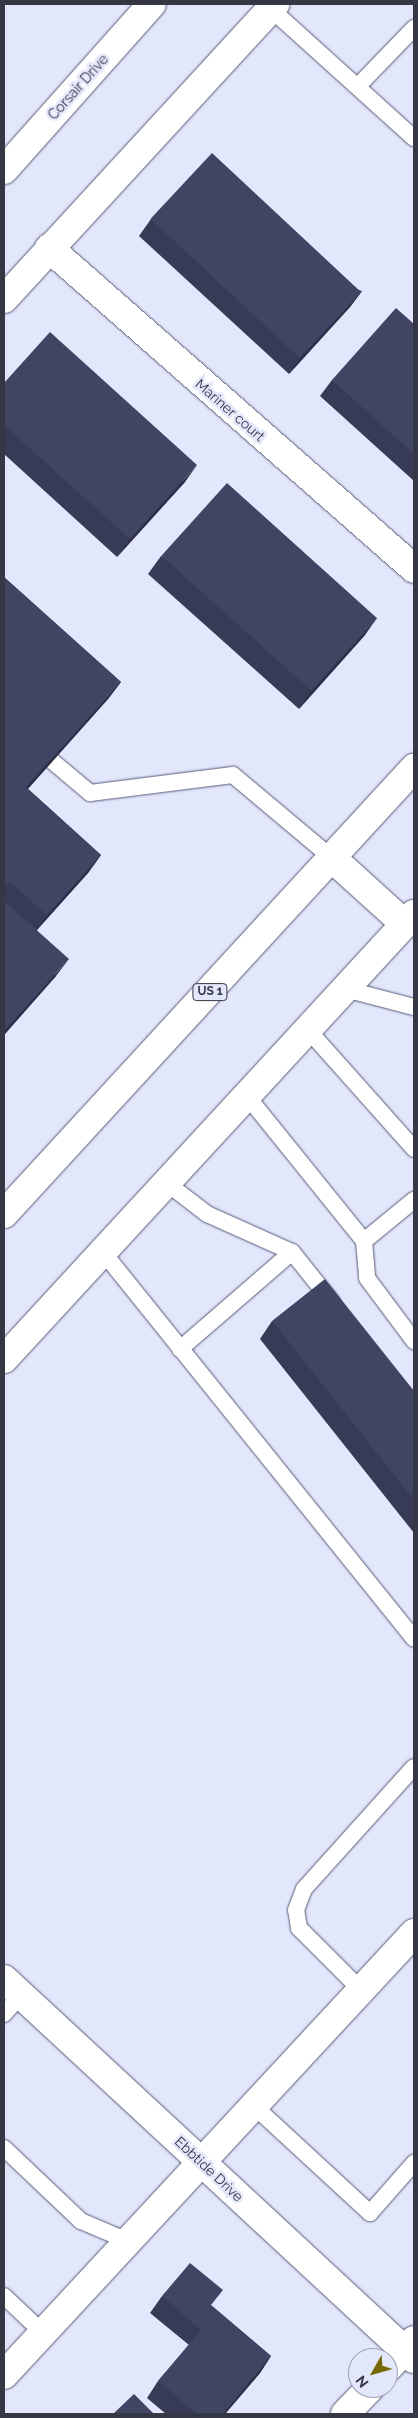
<!DOCTYPE html>
<style>
body{margin:0}
#map{position:relative;width:418px;height:2418px;overflow:hidden;background:#e3e7fc;font-family:Raleway,sans-serif}
div>[style]{position:absolute}
.roads{filter:drop-shadow(0 0 1px #575c79) drop-shadow(0 0 1px #575c79)}
.lane>*{height:16px;margin:-8px;padding:0 8px;transform-origin:8px;border-radius:8px;background:#fff}
.street>*{height:28px;margin:-14px;padding:0 14px;transform-origin:14px;border-radius:14px;background:#fff}
.primary>*{height:28px;margin:-14px;padding:0 14px;transform-origin:14px;border-radius:14px;background:#fff}
.wall>*{inset:0;background:#373b56}
.shaded-wall>*{inset:0;background:#2d3046}
.building>*{inset:0;background:#404564;transform-origin:0 0}
span{translate:-50% -50%;white-space:nowrap;text-align:center;line-height:1.15;-webkit-text-stroke:5px #e3e7fc;paint-order:stroke}
.shield-label span{padding:1px 4px;background:#e3e7fc;border:1px solid;border-radius:4px;-webkit-text-stroke-width:0}
.shield-label{font-size:12px;color:#353745;font-weight:700}
.street-label{font-size:14px;color:#353745}
.frame{position:absolute;inset:0;border:5px solid #353745;pointer-events:none}
.north{position:absolute;left:348px;top:2348px;width:50px;height:50px;box-sizing:border-box;background:#e3e7fc;border:1px solid #9da1b3;border-radius:50%;rotate:232deg;font-size:14px;font-weight:700;line-height:20px;text-align:center;color:#353745}
.north::after{content:'';display:block;margin:auto;width:18px;height:22px;background:#776900;clip-path:polygon(50% 0,100% 100%,50% 72%,0 100%)}
</style>
<div id="map">
<div class="roads">
<div class="lane">
<i style="left:271px;top:9px;width:193px;rotate:42.1deg"></i>
<i style="left:358px;top:86px;width:81px;rotate:-46deg"></i>
<i style="left:52px;top:761px;width:50px;rotate:40.1deg"></i>
<i style="left:90px;top:793px;width:144px;rotate:-7.2deg"></i>
<i style="left:233px;top:775px;width:131px;rotate:40deg"></i>
<i style="left:345px;top:989px;width:71px;rotate:14.6deg"></i>
<i style="left:309px;top:1031px;width:158px;rotate:48.3deg"></i>
<i style="left:247px;top:1096px;width:186px;rotate:51.1deg"></i>
<i style="left:364px;top:1241px;width:65px;rotate:-39.4deg"></i>
<i style="left:168px;top:1184px;width:49px;rotate:37.6deg"></i>
<i style="left:207px;top:1214px;width:93px;rotate:24.1deg"></i>
<i style="left:292px;top:1252px;width:64px;rotate:51.3deg"></i>
<i style="left:364px;top:1241px;width:37px;rotate:85deg"></i>
<i style="left:367px;top:1278px;width:79px;rotate:53.3deg"></i>
<i style="left:103px;top:1252px;width:496px;rotate:51.2deg"></i>
<i style="left:180px;top:1349px;width:148px;rotate:-40.9deg"></i>
<i style="left:361px;top:1990px;width:88px;rotate:-135deg"></i>
<i style="left:299px;top:1928px;width:18px;rotate:-99deg"></i>
<i style="left:296px;top:1910px;width:22px;rotate:-69deg"></i>
<i style="left:304px;top:1889px;width:164px;rotate:-48deg"></i>
<i style="left:4px;top:2014px;width:25px;rotate:-48deg"></i>
<i style="left:254px;top:2106px;width:158px;rotate:42.7deg"></i>
<i style="left:370px;top:2213px;width:67px;rotate:-48.7deg"></i>
<i style="left:4px;top:2148px;width:106px;rotate:43.5deg"></i>
<i style="left:81px;top:2221px;width:51px;rotate:23.1deg"></i>
<i style="left:4px;top:2296px;width:54px;rotate:43.5deg"></i>
</div>
<div class="street">
<i style="left:4px;top:170px;width:222px;rotate:-48.3deg"></i>
<i style="left:49px;top:248px;width:486px;rotate:41.3deg"></i>
<i style="left:4px;top:299px;width:401px;rotate:-47.4deg"></i>
<i style="left:333px;top:859px;width:97px;rotate:42.1deg"></i>
<i style="left:4px;top:1979px;width:559px;rotate:42.83deg"></i>
<i style="left:388px;top:2368px;width:38px;rotate:-47deg"></i>
<i style="left:4px;top:2375px;width:603px;rotate:-47.15deg"></i>
<i style="left:345px;top:2414px;width:36px;rotate:-46deg"></i>
</div>
<div class="primary">
<i style="left:4px;top:1214px;width:606px;rotate:-47.41deg"></i>
<i style="left:4px;top:1359px;width:605px;rotate:-47.34deg"></i>
</div>
</div>
<div class="wall">
<i style="clip-path:polygon(151px 219px,362px 291px,350px 307px,289px 374px,139px 236px)"></i>
<i style="clip-path:polygon(414px 324px,414px 481px,320px 396px,332px 380px)"></i>
<i style="clip-path:polygon(4px 383px,185px 482px,117px 557px,4px 454px)"></i>
<i style="clip-path:polygon(161px 556px,365px 635px,299px 709px,148px 574px)"></i>
<i style="clip-path:polygon(4px 577px,121px 682px,108px 699px,28px 789px,101px 855px,88px 873px,37px 930px,56px 976px,4px 1035px)"></i>
<i style="clip-path:polygon(272px 1321px,414px 1391px,414px 1533px,260px 1339px)"></i>
<i style="clip-path:polygon(162px 2296px,212px 2306px,271px 2356px,260px 2373px,225px 2414px,166px 2414px,147px 2398px,158px 2381px,189px 2345px,150px 2313px)"></i>
</div>
<div class="shaded-wall">
<i style="clip-path:polygon(362px 291px,350px 307px,289px 374px,300px 358px)"></i>
<i style="clip-path:polygon(197px 465px,185px 482px,117px 557px,130px 539px)"></i>
<i style="clip-path:polygon(377px 618px,365px 635px,299px 709px,311px 691px)"></i>
<i style="clip-path:polygon(121px 682px,108px 699px,13px 805px,26px 787px)"></i>
<i style="clip-path:polygon(101px 855px,88px 873px,35px 932px,47px 915px)"></i>
<i style="clip-path:polygon(69px 959px,56px 976px,4px 1035px,4px 1031px)"></i>
<i style="clip-path:polygon(271px 2356px,260px 2373px,225px 2414px,223px 2414px)"></i>
</div>
<div class="building">
<i style="left:212px;top:153px;width:204px;height:90px;rotate:43deg"></i>
<i style="clip-path:polygon(396px 308px,414px 324px,414px 454px,332px 380px)"></i>
<i style="clip-path:polygon(50px 332px,197px 465px,130px 539px,4px 425px,4px 383px)"></i>
<i style="left:227px;top:483px;width:202px;height:98px;rotate:42deg"></i>
<i style="clip-path:polygon(4px 577px,121px 682px,26px 787px,101px 855px,47px 915px,10px 882px,4px 888px)"></i>
<i style="clip-path:polygon(4px 901px,69px 959px,4px 1031px)"></i>
<i style="clip-path:polygon(325px 1279px,414px 1391px,414px 1500px,272px 1321px)"></i>
<i style="clip-path:polygon(190px 2263px,223px 2290px,211px 2305px,271px 2356px,223px 2414px,197px 2414px,158px 2381px,201px 2330px,162px 2296px)"></i>
<i style="clip-path:polygon(134px 2394px,154px 2414px,113px 2414px)"></i>
</div>
<div class="shield-label">
<span style="left:210px;top:992px">US 1</span>
</div>
<div class="street-label">
<span style="left:78px;top:87px;rotate:-48deg">Corsair Drive</span>
<span style="left:230px;top:410px;rotate:41deg">Mariner court</span>
<span style="left:209px;top:2169px;rotate:43deg">Ebbtide Drive</span>
</div>
<div class="frame"></div>
<div class="north">N</div>
</div>
